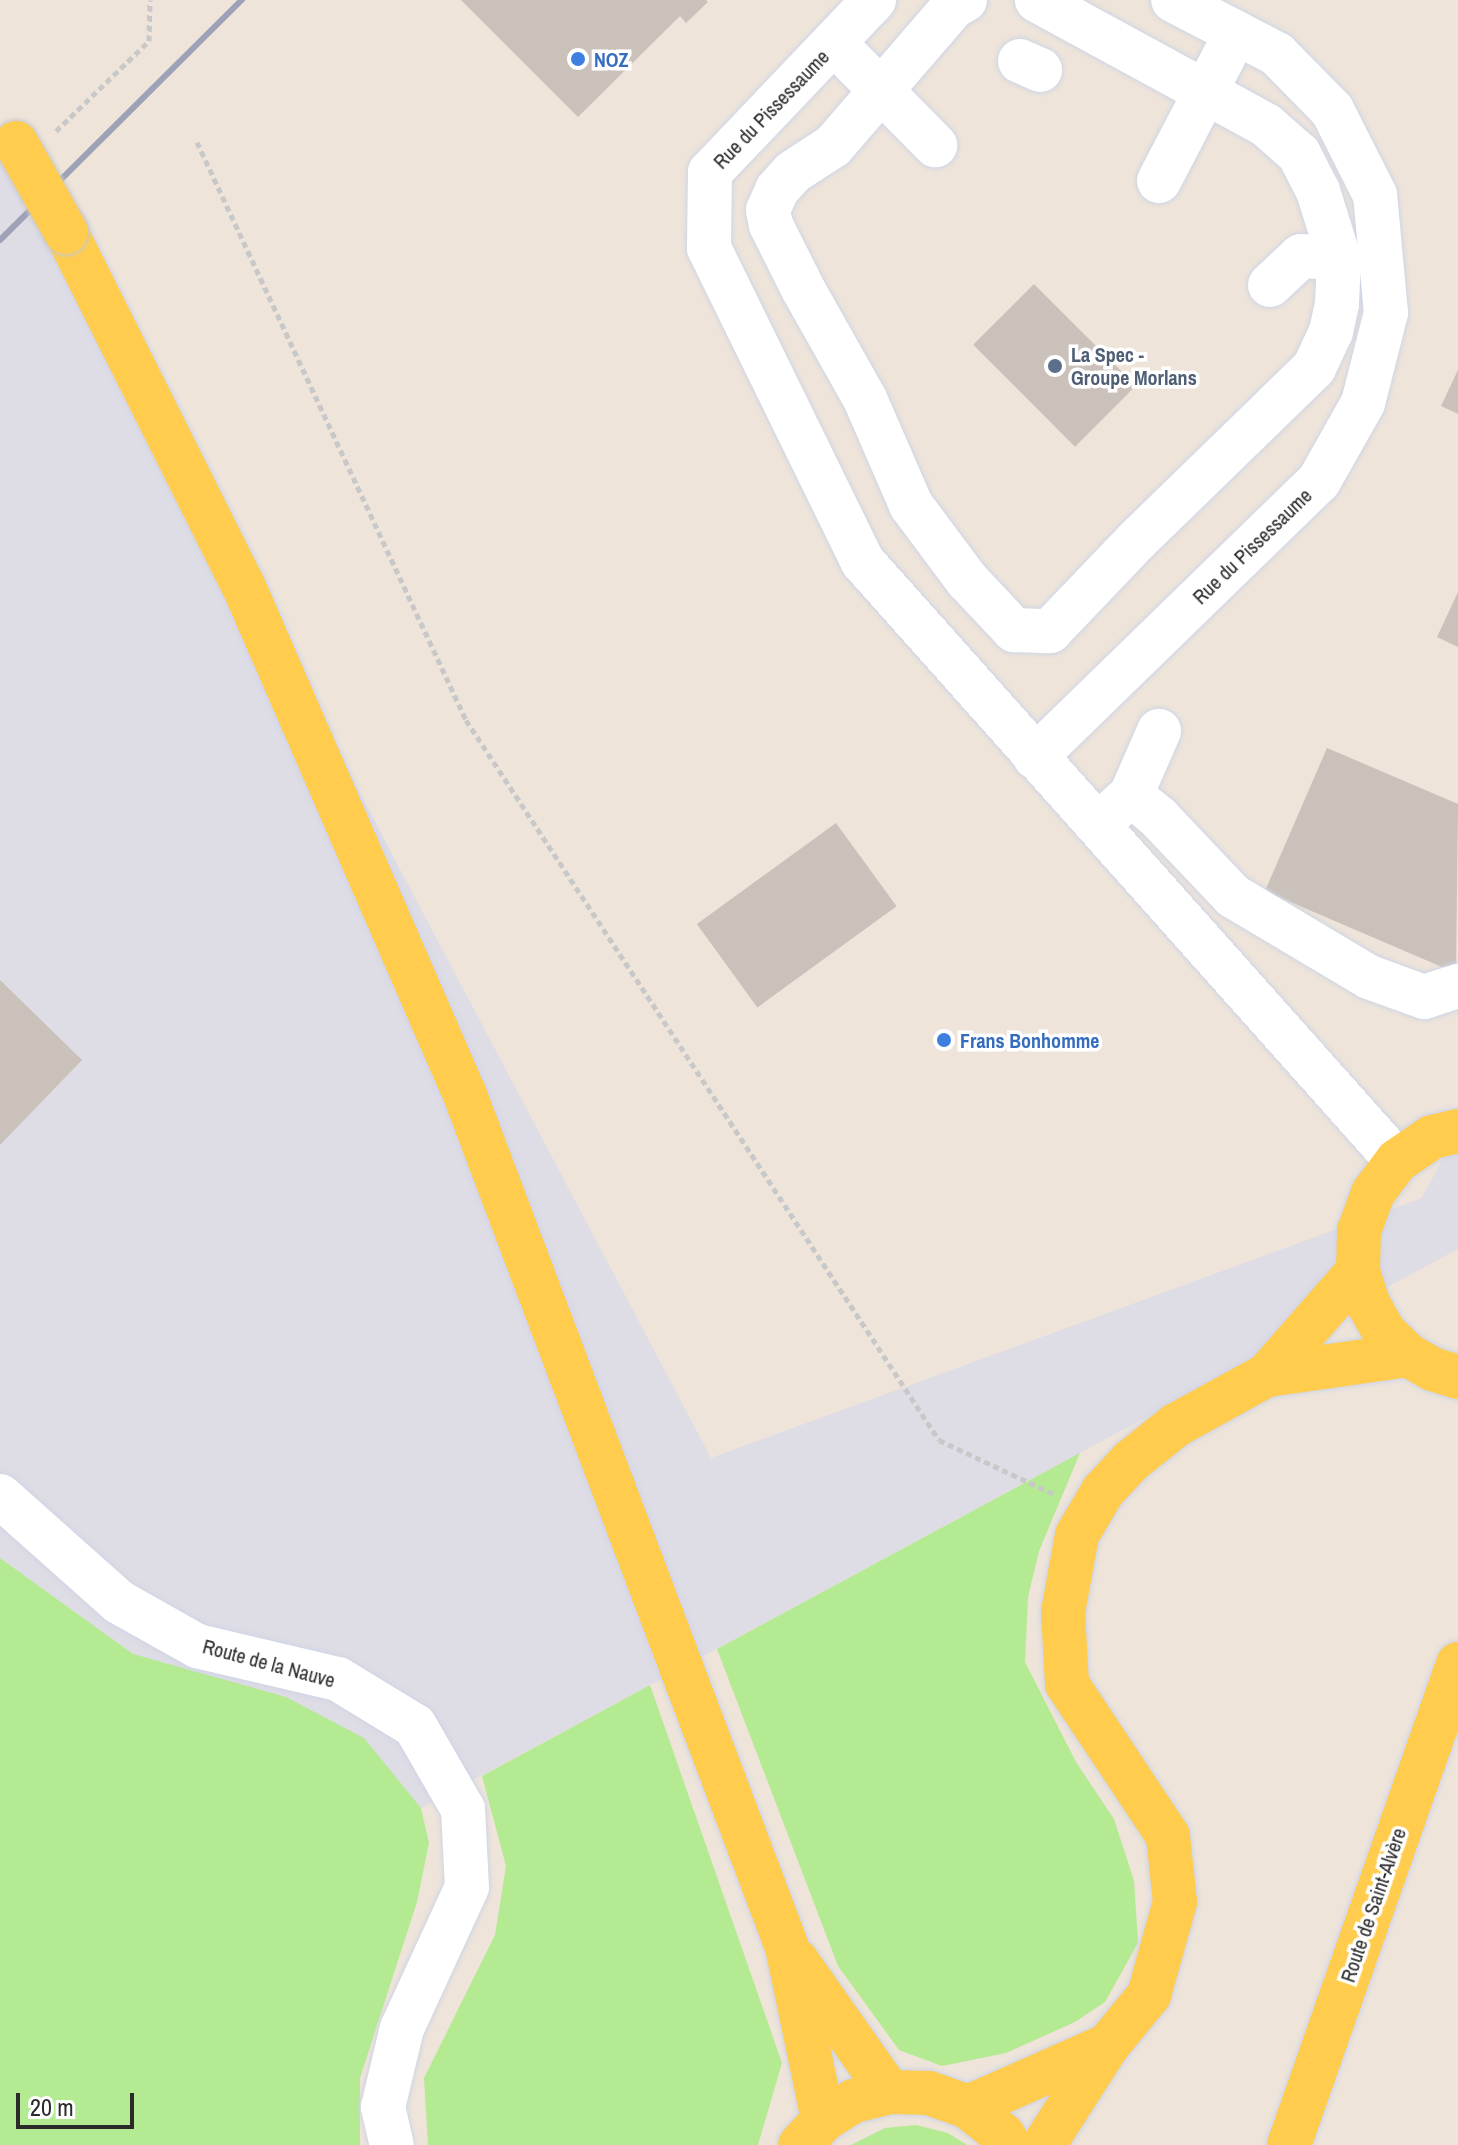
<!DOCTYPE html>
<meta charset="utf-8">
<style>
body{margin:0}
#map{position:relative;width:1458px;height:2145px;overflow:hidden;background:#eee4da;font-family:"Archivo Narrow",sans-serif}
div>[style]{position:absolute}
.industrial>*{inset:0;background:#dedce5}
.green>*{inset:0;background:#b4ea91}
.building>*{inset:0;background:#c9c1ba;transform-origin:0 0}
.path>*{height:5px;margin-top:-2.5px;transform-origin:0;background:repeating-linear-gradient(90deg,#c8c8c8 0 6px,transparent 0 10px)}
.roads{filter:drop-shadow(0 0 2px #cfd5e5) drop-shadow(0 0 2px #cfd5e5)}
.minor>*{height:44px;margin:-22px;padding:0 22px;transform-origin:22px;border-radius:22px;background:#fff}
.major>*{height:44px;margin:-22px;padding:0 22px;transform-origin:22px;border-radius:22px;background:#ffcc4e}
.rail>*{height:6px;margin:-3px;padding:0 3px;transform-origin:3px;border-radius:3px;background:#9da2b6}
.bridges{filter:drop-shadow(0 0 2px #c8c8c8) drop-shadow(0 0 2px #c8c8c8)}
.major-bridge>*{height:44px;margin:-22px;padding:0 22px;transform-origin:22px;border-radius:22px;background:#ffcc4e}
.dots>*{width:22px;height:22px;translate:-50% -50%;box-sizing:border-box;border:4px solid #fff;border-radius:50%}
span{translate:-50% -50%;white-space:nowrap;text-align:center;line-height:1.15;-webkit-text-stroke:7px #fff;paint-order:stroke}
.shop-label{font-size:20px;color:#366cbe;font-weight:700}
.left{translate:0 -50%;text-align:left}
.street-label{font-size:20px;color:#2a2a2a}
.service-label{font-size:20px;color:#4e5e75;font-weight:700}
.scale{position:absolute;left:16px;top:2093px;width:118px;height:36px;box-sizing:border-box;border:4px solid #2a2a2a;border-top:0;padding-left:10px;font-size:24px;line-height:28px;white-space:nowrap;color:#2a2a2a;-webkit-text-stroke:6px #fff;paint-order:stroke}
</style>
<div id="map">
<div class="industrial">
<i style="clip-path:polygon(0 127px,28px 165px,711px 1458px,1422px 1198px,1458px 1130px,1458px 1249px,379px 1831px,0 1558px)"></i>
</div>
<div class="green">
<i style="clip-path:polygon(1080px 1453px,1039px 1551px,1028px 1597px,1025px 1662px,1076px 1762px,1114px 1819px,1134px 1881px,1138px 1943px,1105px 2002px,1075px 2022px,1006px 2053px,942px 2066px,899px 2050px,838px 1966px,717px 1649px)"></i>
<i style="clip-path:polygon(0 1558px,133px 1654px,286px 1697px,364px 1738px,421px 1808px,429px 1843px,417px 1902px,360px 2078px,360px 2145px,0 2145px)"></i>
<i style="clip-path:polygon(650px 1685px,782px 2063px,758px 2145px,428px 2145px,424px 2078px,495px 1935px,506px 1866px,482px 1776px)"></i>
<i style="clip-path:polygon(916px 2125px,948px 2133px,967px 2145px,851px 2145px,885px 2128px)"></i>
</div>
<div class="building">
<i style="clip-path:polygon(461px 0,706px 0,708px 2px,686px 23px,680px 16px,578px 117px)"></i>
<i style="left:1034px;top:284px;width:144px;height:86px;rotate:45deg"></i>
<i style="clip-path:polygon(1458px 370px,1458px 414px,1441px 406px)"></i>
<i style="clip-path:polygon(1458px 592px,1458px 647px,1437px 637px)"></i>
<i style="clip-path:polygon(1327px 748px,1458px 804px,1456px 973px,1265px 891px)"></i>
<i style="left:836px;top:823px;width:103px;height:172px;rotate:54deg"></i>
<i style="clip-path:polygon(0 980px,82px 1060px,0 1145px)"></i>
</div>
<div class="path">
<i style="left:56px;top:131px;width:129px;rotate:-44.1deg"></i>
<i style="left:149px;top:41px;width:41px;rotate:-88.6deg"></i>
<i style="left:197px;top:142px;width:638px;rotate:65.04deg"></i>
<i style="left:466px;top:720px;width:861px;rotate:56.7deg"></i>
<i style="left:939px;top:1440px;width:127px;rotate:25.2deg"></i>
</div>
<div class="roads">
<div class="minor">
<i style="left:874px;top:0;width:238px;rotate:133.6deg"></i>
<i style="left:710px;top:172px;width:76px;rotate:90.8deg"></i>
<i style="left:709px;top:248px;width:350px;rotate:63.9deg"></i>
<i style="left:863px;top:562px;width:802px;rotate:48.28deg"></i>
<i style="left:965px;top:0;width:14px;rotate:150deg"></i>
<i style="left:953px;top:7px;width:184px;rotate:130.8deg"></i>
<i style="left:833px;top:146px;width:48px;rotate:147deg"></i>
<i style="left:793px;top:172px;width:24px;rotate:132deg"></i>
<i style="left:777px;top:190px;width:22px;rotate:114deg"></i>
<i style="left:768px;top:210px;width:15px;rotate:79deg"></i>
<i style="left:771px;top:225px;width:72px;rotate:63.4deg"></i>
<i style="left:803px;top:289px;width:126px;rotate:60.6deg"></i>
<i style="left:865px;top:399px;width:116px;rotate:66.5deg"></i>
<i style="left:911px;top:505px;width:94px;rotate:53.3deg"></i>
<i style="left:967px;top:580px;width:69px;rotate:46.8deg"></i>
<i style="left:1014px;top:630px;width:36px;rotate:2deg"></i>
<i style="left:1050px;top:631px;width:126px;rotate:-46.3deg"></i>
<i style="left:1137px;top:540px;width:247px;rotate:-44.2deg"></i>
<i style="left:1314px;top:368px;width:40px;rotate:-65deg"></i>
<i style="left:1331px;top:332px;width:29px;rotate:-78deg"></i>
<i style="left:1337px;top:304px;width:46px;rotate:-87.5deg"></i>
<i style="left:1339px;top:258px;width:70px;rotate:-107.4deg"></i>
<i style="left:1318px;top:191px;width:42px;rotate:-117.2deg"></i>
<i style="left:1299px;top:154px;width:44px;rotate:-138.7deg"></i>
<i style="left:1266px;top:125px;width:261px;rotate:-151.4deg"></i>
<i style="left:834px;top:43px;width:144px;rotate:45.3deg"></i>
<i style="left:1020px;top:61px;width:22px;rotate:24deg"></i>
<i style="left:1159px;top:181px;width:167px;rotate:-62.5deg"></i>
<i style="left:1270px;top:285px;width:42px;rotate:-43.1deg"></i>
<i style="left:1301px;top:256px;width:38px;rotate:3deg"></i>
<i style="left:1035px;top:757px;width:396px;rotate:-44.2deg"></i>
<i style="left:1319px;top:481px;width:90px;rotate:-60.6deg"></i>
<i style="left:1363px;top:403px;width:93px;rotate:-75.7deg"></i>
<i style="left:1386px;top:313px;width:119px;rotate:-95.3deg"></i>
<i style="left:1375px;top:195px;width:95px;rotate:-116.8deg"></i>
<i style="left:1332px;top:110px;width:78px;rotate:-134.5deg"></i>
<i style="left:1277px;top:54px;width:117px;rotate:-152.6deg"></i>
<i style="left:1131px;top:795px;width:36px;rotate:39deg"></i>
<i style="left:1159px;top:818px;width:108px;rotate:46.5deg"></i>
<i style="left:1233px;top:896px;width:158px;rotate:30.8deg"></i>
<i style="left:1369px;top:977px;width:59px;rotate:20deg"></i>
<i style="left:1424px;top:997px;width:36px;rotate:-18deg"></i>
<i style="left:1111px;top:813px;width:27px;rotate:-42deg"></i>
<i style="left:1131px;top:795px;width:70px;rotate:-66.4deg"></i>
<i style="left:0;top:1496px;width:159px;rotate:41.7deg"></i>
<i style="left:119px;top:1602px;width:90px;rotate:29.4deg"></i>
<i style="left:197px;top:1646px;width:145px;rotate:13.2deg"></i>
<i style="left:338px;top:1679px;width:90px;rotate:31.4deg"></i>
<i style="left:415px;top:1726px;width:96px;rotate:60deg"></i>
<i style="left:463px;top:1809px;width:78px;rotate:87.1deg"></i>
<i style="left:467px;top:1887px;width:155px;rotate:114.7deg"></i>
<i style="left:402px;top:2028px;width:81px;rotate:103.5deg"></i>
<i style="left:383px;top:2107px;width:39px;rotate:77deg"></i>
</div>
<div class="major">
<i style="left:66px;top:232px;width:397px;rotate:63.4deg"></i>
<i style="left:244px;top:587px;width:554px;rotate:66.49deg"></i>
<i style="left:465px;top:1095px;width:911px;rotate:69.3deg"></i>
<i style="left:787px;top:1947px;width:177px;rotate:78.2deg"></i>
<i style="left:1458px;top:1131px;width:27px;rotate:167deg"></i>
<i style="left:1432px;top:1137px;width:42px;rotate:145.6deg"></i>
<i style="left:1397px;top:1161px;width:40px;rotate:127deg"></i>
<i style="left:1373px;top:1193px;width:40px;rotate:110.2deg"></i>
<i style="left:1359px;top:1231px;width:40px;rotate:91.4deg"></i>
<i style="left:1358px;top:1271px;width:34px;rotate:73deg"></i>
<i style="left:1368px;top:1303px;width:33px;rotate:61deg"></i>
<i style="left:1384px;top:1332px;width:33px;rotate:44deg"></i>
<i style="left:1408px;top:1355px;width:28px;rotate:30deg"></i>
<i style="left:1432px;top:1369px;width:27px;rotate:17deg"></i>
<i style="left:1267px;top:1375px;width:142px;rotate:-8.1deg"></i>
<i style="left:796px;top:1960px;width:161px;rotate:54.8deg"></i>
<i style="left:968px;top:2107px;width:153px;rotate:-23.9deg"></i>
<i style="left:800px;top:2145px;width:34px;rotate:-47deg"></i>
<i style="left:823px;top:2120px;width:36px;rotate:-32deg"></i>
<i style="left:854px;top:2101px;width:36px;rotate:-14deg"></i>
<i style="left:889px;top:2092px;width:40px;rotate:1.4deg"></i>
<i style="left:929px;top:2093px;width:41px;rotate:19.7deg"></i>
<i style="left:968px;top:2107px;width:45px;rotate:38.7deg"></i>
<i style="left:1003px;top:2135px;width:12px;rotate:59deg"></i>
<i style="left:1044px;top:2145px;width:119px;rotate:-57.4deg"></i>
<i style="left:1108px;top:2045px;width:65px;rotate:-50.6deg"></i>
<i style="left:1149px;top:1995px;width:97px;rotate:-74.4deg"></i>
<i style="left:1175px;top:1902px;width:66px;rotate:-96.1deg"></i>
<i style="left:1168px;top:1836px;width:182px;rotate:-123.6deg"></i>
<i style="left:1067px;top:1684px;width:72px;rotate:-93.2deg"></i>
<i style="left:1063px;top:1612px;width:78px;rotate:-79.7deg"></i>
<i style="left:1077px;top:1535px;width:51px;rotate:-59.4deg"></i>
<i style="left:1103px;top:1491px;width:41px;rotate:-47deg"></i>
<i style="left:1131px;top:1461px;width:58px;rotate:-38.7deg"></i>
<i style="left:1176px;top:1425px;width:104px;rotate:-28.8deg"></i>
<i style="left:1267px;top:1375px;width:138px;rotate:-48.8deg"></i>
<i style="left:1289px;top:2145px;width:510px;rotate:-70.64deg"></i>
</div>
</div>
<div class="rail">
<i style="left:0;top:240px;width:341px;rotate:-44.8deg"></i>
</div>
<div class="bridges">
<div class="major-bridge">
<i style="left:16px;top:143px;width:102px;rotate:60.7deg"></i>
</div>
</div>
<div class="dots">
<i style="left:578px;top:59px;background:#3f7fe0"></i>
<i style="left:1055px;top:366px;background:#5c6f8a"></i>
<i style="left:944px;top:1040px;background:#3f7fe0"></i>
</div>
<div class="shop-label">
<span class="left" style="left:594px;top:59px">NOZ</span>
<span class="left" style="left:960px;top:1040px">Frans Bonhomme</span>
</div>
<div class="street-label">
<span style="left:771px;top:109px;rotate:-46deg">Rue du Pissessaume</span>
<span style="left:1252px;top:546px;rotate:-44deg">Rue du Pissessaume</span>
<span style="left:269px;top:1663px;rotate:15deg">Route de la Nauve</span>
<span style="left:1373px;top:1905px;rotate:-71deg">Route de Saint-Alvère</span>
</div>
<div class="service-label">
<span class="left" style="left:1071px;top:366px">La Spec -<br>Groupe Morlans</span>
</div>
<div class="scale">20 m</div>
</div>
